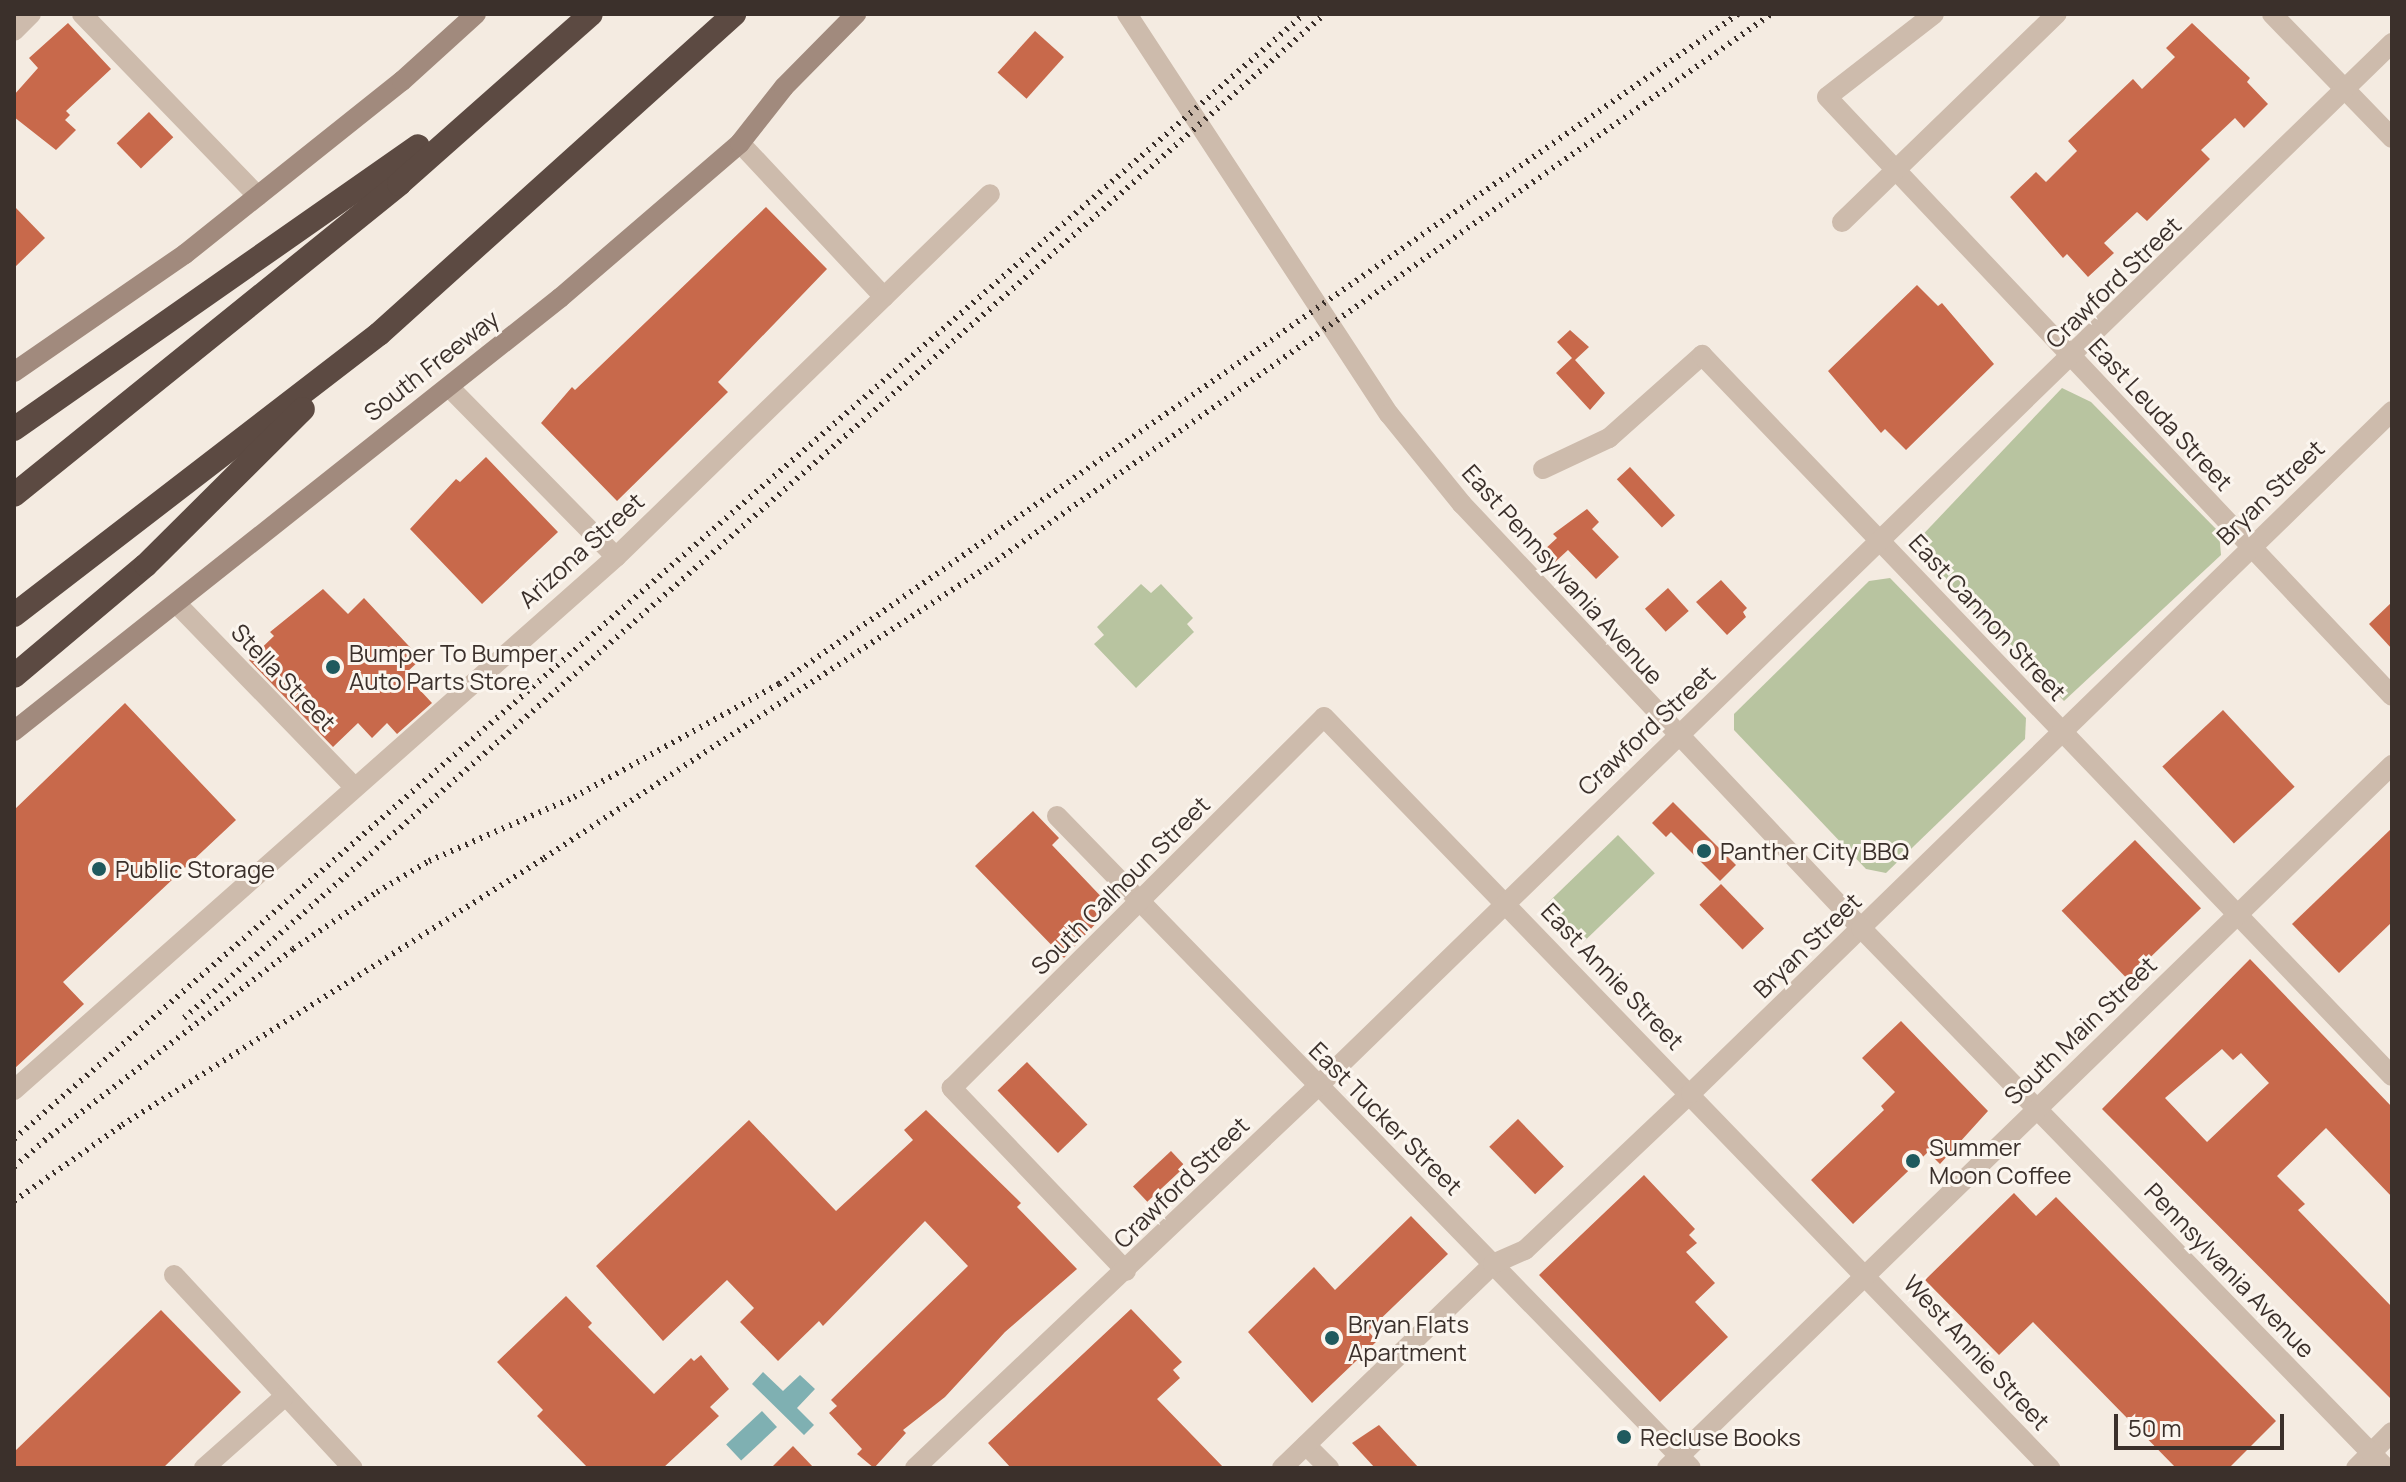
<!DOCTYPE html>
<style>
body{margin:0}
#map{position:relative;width:2406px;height:1482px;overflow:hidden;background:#f4ebe1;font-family:Manrope,sans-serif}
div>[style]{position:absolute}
.green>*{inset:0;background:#b8c4a0;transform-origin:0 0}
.water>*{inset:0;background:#7fb0b2;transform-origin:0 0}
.building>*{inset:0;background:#c8694b;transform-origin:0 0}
.minor>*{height:20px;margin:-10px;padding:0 10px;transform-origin:10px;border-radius:10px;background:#cdbbac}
.tertiary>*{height:20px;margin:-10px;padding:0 10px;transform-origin:10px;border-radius:10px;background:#cdbbac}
.secondary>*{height:20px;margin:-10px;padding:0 10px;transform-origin:10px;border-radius:10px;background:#a18a7d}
.motorway>*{height:24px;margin:-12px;padding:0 12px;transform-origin:12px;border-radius:12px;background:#5c4a42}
.rail>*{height:6px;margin-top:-3px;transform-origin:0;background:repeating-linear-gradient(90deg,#3b302b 0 2px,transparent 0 8px)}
.dots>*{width:22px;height:22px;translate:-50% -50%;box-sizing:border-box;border:4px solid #fbf5ee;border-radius:50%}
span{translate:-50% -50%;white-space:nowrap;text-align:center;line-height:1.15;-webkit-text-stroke:6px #fbf5ee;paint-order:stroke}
.street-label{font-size:24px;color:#3b302b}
.poi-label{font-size:24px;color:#3b302b}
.left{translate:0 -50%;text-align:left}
.frame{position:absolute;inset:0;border:16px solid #3b302b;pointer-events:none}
.scale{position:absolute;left:2114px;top:1414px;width:170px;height:36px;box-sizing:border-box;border:4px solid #3b302b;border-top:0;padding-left:10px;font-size:24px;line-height:28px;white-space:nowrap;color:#3b302b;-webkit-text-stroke:6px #fbf5ee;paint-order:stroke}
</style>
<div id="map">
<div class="green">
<i style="clip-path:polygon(2062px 388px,2091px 402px,2219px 532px,2221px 555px,2064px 701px,1913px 545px)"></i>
<i style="clip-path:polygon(1890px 578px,2026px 718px,2025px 739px,1886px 873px,1866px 869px,1734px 730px,1734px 714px,1869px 581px)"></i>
<i style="clip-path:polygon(1141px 584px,1151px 593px,1161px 584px,1193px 618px,1187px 624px,1194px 632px,1136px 688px,1094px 644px,1104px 635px,1097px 627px)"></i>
<i style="left:1618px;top:835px;width:53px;height:100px;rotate:46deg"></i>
</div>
<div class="water">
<i style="clip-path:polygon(763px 1372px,783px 1391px,800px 1375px,815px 1389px,797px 1408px,814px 1425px,804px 1435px,752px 1384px)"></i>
<i style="left:762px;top:1411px;width:22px;height:49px;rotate:47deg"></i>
</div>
<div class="building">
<i style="clip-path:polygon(68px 23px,111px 69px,66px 111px,70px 115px,65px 120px,76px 130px,56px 150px,14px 117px,14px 95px,38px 68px,29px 58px)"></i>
<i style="clip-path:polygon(2192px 23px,2250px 78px,2247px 82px,2268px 104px,2244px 128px,2235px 118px,2201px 150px,2210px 159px,2147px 221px,2137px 212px,2104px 243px,2114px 253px,2088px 277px,2067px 254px,2063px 258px,2010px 197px,2036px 172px,2046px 182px,2077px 151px,2068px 141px,2133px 79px,2142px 89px,2175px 57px,2166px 48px)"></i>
<i style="left:1035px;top:31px;width:39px;height:56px;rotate:42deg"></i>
<i style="left:149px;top:112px;width:35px;height:45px;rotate:46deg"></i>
<i style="clip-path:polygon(14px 206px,45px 238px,14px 268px)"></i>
<i style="clip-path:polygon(766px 207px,827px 269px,718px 382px,728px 392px,617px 501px,541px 423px,572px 387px,575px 390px)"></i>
<i style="clip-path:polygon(1917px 285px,1938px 306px,1942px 303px,1994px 364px,1906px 450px,1885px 429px,1881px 433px,1828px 371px)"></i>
<i style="clip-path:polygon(1570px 330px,1589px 347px,1575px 360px,1605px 393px,1590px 410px,1556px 373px,1572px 358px,1557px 342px)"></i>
<i style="clip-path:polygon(486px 457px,558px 532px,482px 604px,410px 529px,456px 479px,460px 482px)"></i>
<i style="left:1630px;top:467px;width:66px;height:18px;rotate:47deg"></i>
<i style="clip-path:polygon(1587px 509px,1599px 522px,1592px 529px,1619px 557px,1596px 579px,1568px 550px,1555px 562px,1544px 550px,1557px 538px,1553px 534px)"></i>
<i style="clip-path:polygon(1721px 580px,1747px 608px,1743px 612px,1746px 617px,1727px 635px,1696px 602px)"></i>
<i style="left:1668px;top:588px;width:31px;height:31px;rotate:48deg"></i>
<i style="clip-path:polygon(323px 589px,348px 614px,364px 598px,421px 659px,405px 674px,432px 703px,397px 734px,387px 723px,372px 738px,358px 723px,333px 747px,249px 660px,274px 636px,270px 632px)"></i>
<i style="clip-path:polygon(2392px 602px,2392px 649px,2369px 624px)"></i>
<i style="clip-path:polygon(125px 703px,236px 820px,63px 982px,84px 1004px,14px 1069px,14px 810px)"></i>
<i style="left:2223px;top:710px;width:105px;height:83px;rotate:47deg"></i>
<i style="clip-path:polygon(1673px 802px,1736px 865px,1720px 881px,1671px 832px,1666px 837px,1652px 823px)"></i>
<i style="clip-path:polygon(1033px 811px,1059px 838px,1052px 845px,1111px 907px,1064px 958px,975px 866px)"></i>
<i style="clip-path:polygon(2392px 828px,2392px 922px,2339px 973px,2292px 924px)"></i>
<i style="left:2135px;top:840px;width:95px;height:102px;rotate:46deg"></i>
<i style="left:1721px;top:884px;width:62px;height:30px;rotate:46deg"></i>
<i style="clip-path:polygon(evenodd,2250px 959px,2392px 1107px,2392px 1197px,2326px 1128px,2277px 1176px,2305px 1204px,2298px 1210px,2392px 1307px,2392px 1400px,2102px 1109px,2250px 959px,2222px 1049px,2233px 1060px,2241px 1053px,2269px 1083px,2207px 1142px,2165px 1098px,2222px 1049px)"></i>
<i style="clip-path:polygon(1901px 1021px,1988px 1111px,1940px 1164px,1928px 1152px,1853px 1224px,1811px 1180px,1884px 1110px,1881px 1106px,1895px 1092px,1862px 1058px)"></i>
<i style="left:1027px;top:1062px;width:87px;height:41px;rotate:46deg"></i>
<i style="clip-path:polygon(926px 1110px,1021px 1203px,1017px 1207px,1077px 1269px,1005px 1332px,945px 1397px,903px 1430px,906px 1433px,874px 1468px,857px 1454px,862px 1449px,829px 1413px,837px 1406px,831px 1400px,968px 1266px,925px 1221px,823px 1326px,819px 1321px,778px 1361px,740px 1322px,754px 1308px,727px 1280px,663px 1341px,596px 1266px,749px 1120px,836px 1211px,913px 1140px,904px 1130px)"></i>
<i style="left:1518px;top:1119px;width:66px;height:40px;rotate:46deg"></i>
<i style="left:1171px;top:1151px;width:21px;height:52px;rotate:47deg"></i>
<i style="clip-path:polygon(1644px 1175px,1695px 1229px,1689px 1235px,1697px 1243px,1686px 1252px,1715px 1283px,1695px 1302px,1728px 1337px,1660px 1402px,1539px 1275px)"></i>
<i style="clip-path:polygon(2014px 1193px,2036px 1216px,2056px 1197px,2276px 1421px,2229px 1468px,2176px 1468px,2033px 1322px,1999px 1355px,1925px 1280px)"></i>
<i style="clip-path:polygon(1411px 1216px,1448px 1254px,1368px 1331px,1377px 1341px,1312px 1403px,1248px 1332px,1314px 1267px,1335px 1290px)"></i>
<i style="clip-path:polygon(566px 1296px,592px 1323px,588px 1327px,654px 1394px,691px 1358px,694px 1361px,701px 1355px,729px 1389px,710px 1407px,719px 1416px,663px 1468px,588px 1468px,537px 1416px,543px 1410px,497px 1362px)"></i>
<i style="clip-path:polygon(1131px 1309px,1182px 1362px,1173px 1370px,1180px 1378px,1157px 1399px,1224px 1468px,1011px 1468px,988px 1443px)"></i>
<i style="clip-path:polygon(161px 1310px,241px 1392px,163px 1468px,14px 1468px,14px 1452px)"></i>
<i style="clip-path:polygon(1379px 1425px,1419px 1468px,1375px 1468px,1352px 1443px)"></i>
<i style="clip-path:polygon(793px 1446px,814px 1468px,771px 1468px)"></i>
</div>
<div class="minor">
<i style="left:82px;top:14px;width:253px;rotate:46deg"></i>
<i style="left:1934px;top:14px;width:135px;rotate:142.2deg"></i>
<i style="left:1827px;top:97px;width:823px;rotate:46.67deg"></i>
<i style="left:2272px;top:14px;width:173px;rotate:45.9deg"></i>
<i style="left:14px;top:31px;width:24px;rotate:-45deg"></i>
<i style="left:740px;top:143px;width:211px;rotate:46.9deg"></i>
<i style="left:1842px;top:222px;width:299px;rotate:-44.1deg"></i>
<i style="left:449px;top:387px;width:238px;rotate:45.5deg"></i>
<i style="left:1543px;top:469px;width:73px;rotate:-25.2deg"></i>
<i style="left:1609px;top:438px;width:125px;rotate:-41.7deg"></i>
<i style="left:1702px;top:355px;width:998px;rotate:46.26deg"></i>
<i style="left:176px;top:603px;width:256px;rotate:45.9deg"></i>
<i style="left:1057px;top:816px;width:909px;rotate:45.8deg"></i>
<i style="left:14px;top:1090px;width:804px;rotate:-41.52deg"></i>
<i style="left:616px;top:557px;width:521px;rotate:-44.14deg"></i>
<i style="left:1126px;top:1271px;width:253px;rotate:-133.6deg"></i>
<i style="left:952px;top:1088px;width:525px;rotate:-44.92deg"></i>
<i style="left:1324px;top:717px;width:1045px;rotate:45.97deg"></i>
<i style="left:174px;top:1275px;width:263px;rotate:47.2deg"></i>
<i style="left:1306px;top:1445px;width:33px;rotate:45deg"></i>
<i style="left:204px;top:1468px;width:107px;rotate:-41.6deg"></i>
<i style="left:915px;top:1468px;width:554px;rotate:-43.46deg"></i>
<i style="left:1317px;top:1087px;width:1499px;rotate:-44.16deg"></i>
<i style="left:1282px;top:1468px;width:293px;rotate:-44deg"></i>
<i style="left:1493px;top:1264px;width:35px;rotate:-24deg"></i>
<i style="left:1525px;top:1250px;width:228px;rotate:-43.4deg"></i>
<i style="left:1691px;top:1093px;width:978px;rotate:-44.21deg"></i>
<i style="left:2356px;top:1468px;width:51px;rotate:-45deg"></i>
</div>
<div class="tertiary">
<i style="left:1127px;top:14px;width:478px;rotate:56.8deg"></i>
<i style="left:1389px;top:414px;width:116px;rotate:51deg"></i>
<i style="left:1462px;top:504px;width:582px;rotate:46.74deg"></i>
<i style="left:1861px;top:928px;width:753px;rotate:45.81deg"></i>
<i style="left:1667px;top:1468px;width:1010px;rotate:-44.12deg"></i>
</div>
<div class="secondary">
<i style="left:14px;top:372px;width:208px;rotate:-34.6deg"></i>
<i style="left:185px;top:254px;width:278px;rotate:-38.6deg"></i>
<i style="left:402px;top:81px;width:100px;rotate:-42.2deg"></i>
<i style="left:14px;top:731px;width:697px;rotate:-38.42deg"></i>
<i style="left:560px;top:298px;width:238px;rotate:-40.7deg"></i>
<i style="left:740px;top:143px;width:71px;rotate:-51.8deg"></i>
<i style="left:784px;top:87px;width:103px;rotate:-45.4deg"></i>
</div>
<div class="motorway">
<i style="left:14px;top:429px;width:493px;rotate:-35deg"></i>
<i style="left:14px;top:495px;width:495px;rotate:-38.9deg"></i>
<i style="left:399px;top:184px;width:256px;rotate:-41.5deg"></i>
<i style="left:14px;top:615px;width:461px;rotate:-37.6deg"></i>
<i style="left:379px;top:334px;width:478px;rotate:-42deg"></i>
<i style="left:14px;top:676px;width:172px;rotate:-40.1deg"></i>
<i style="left:146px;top:565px;width:221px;rotate:-44.8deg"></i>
</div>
<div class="rail">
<i style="left:184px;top:1018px;width:1520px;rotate:-41.35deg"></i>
<i style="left:14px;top:1139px;width:1712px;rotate:-41.09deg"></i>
<i style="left:44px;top:1141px;width:314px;rotate:-37.6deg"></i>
<i style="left:293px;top:949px;width:102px;rotate:-34.2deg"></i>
<i style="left:377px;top:892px;width:61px;rotate:-30.8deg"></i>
<i style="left:429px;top:861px;width:158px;rotate:-23.8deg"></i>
<i style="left:574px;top:797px;width:234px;rotate:-28.9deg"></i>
<i style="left:779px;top:684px;width:1170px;rotate:-34.94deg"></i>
<i style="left:14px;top:1167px;width:50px;rotate:-41deg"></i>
<i style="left:14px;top:1201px;width:132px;rotate:-35.1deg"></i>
<i style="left:122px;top:1125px;width:499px;rotate:-32.3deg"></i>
<i style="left:544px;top:858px;width:534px;rotate:-33.3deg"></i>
<i style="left:990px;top:565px;width:956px;rotate:-35.2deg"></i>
</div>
<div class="dots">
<i style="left:333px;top:667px;background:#1f5a5e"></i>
<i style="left:1704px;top:851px;background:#1f5a5e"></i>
<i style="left:99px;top:869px;background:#1f5a5e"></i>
<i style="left:1913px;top:1161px;background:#1f5a5e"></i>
<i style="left:1332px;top:1338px;background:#1f5a5e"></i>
<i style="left:1624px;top:1437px;background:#1f5a5e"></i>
</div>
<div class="street-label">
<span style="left:2113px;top:282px;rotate:-44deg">Crawford Street</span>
<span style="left:431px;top:365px;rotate:-38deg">South Freeway</span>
<span style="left:2161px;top:414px;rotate:47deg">East Leuda Street</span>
<span style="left:2270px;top:492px;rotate:-44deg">Bryan Street</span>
<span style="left:581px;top:550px;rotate:-42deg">Arizona Street</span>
<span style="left:1563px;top:574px;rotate:48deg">East Pennsylvania Avenue</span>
<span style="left:1988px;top:617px;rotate:47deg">East Cannon Street</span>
<span style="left:284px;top:677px;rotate:46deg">Stella Street</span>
<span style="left:1646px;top:730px;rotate:-43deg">Crawford Street</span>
<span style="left:1120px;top:885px;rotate:-45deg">South Calhoun Street</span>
<span style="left:1807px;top:945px;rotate:-44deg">Bryan Street</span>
<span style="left:1613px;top:976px;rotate:46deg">East Annie Street</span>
<span style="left:2080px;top:1030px;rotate:-44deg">South Main Street</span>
<span style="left:1386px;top:1118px;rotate:45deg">East Tucker Street</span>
<span style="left:1181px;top:1182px;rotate:-44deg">Crawford Street</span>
<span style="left:2230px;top:1270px;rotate:46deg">Pennsylvania Avenue</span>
<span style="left:1977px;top:1352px;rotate:47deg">West Annie Street</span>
</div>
<div class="poi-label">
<span class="left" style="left:349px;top:667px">Bumper To Bumper<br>Auto Parts Store</span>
<span class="left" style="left:1720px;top:851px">Panther City BBQ</span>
<span class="left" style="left:115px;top:869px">Public Storage</span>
<span class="left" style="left:1929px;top:1161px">Summer<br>Moon Coffee</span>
<span class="left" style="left:1348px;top:1338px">Bryan Flats<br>Apartment</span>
<span class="left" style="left:1640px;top:1437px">Recluse Books</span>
</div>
<div class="frame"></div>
<div class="scale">50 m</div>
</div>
